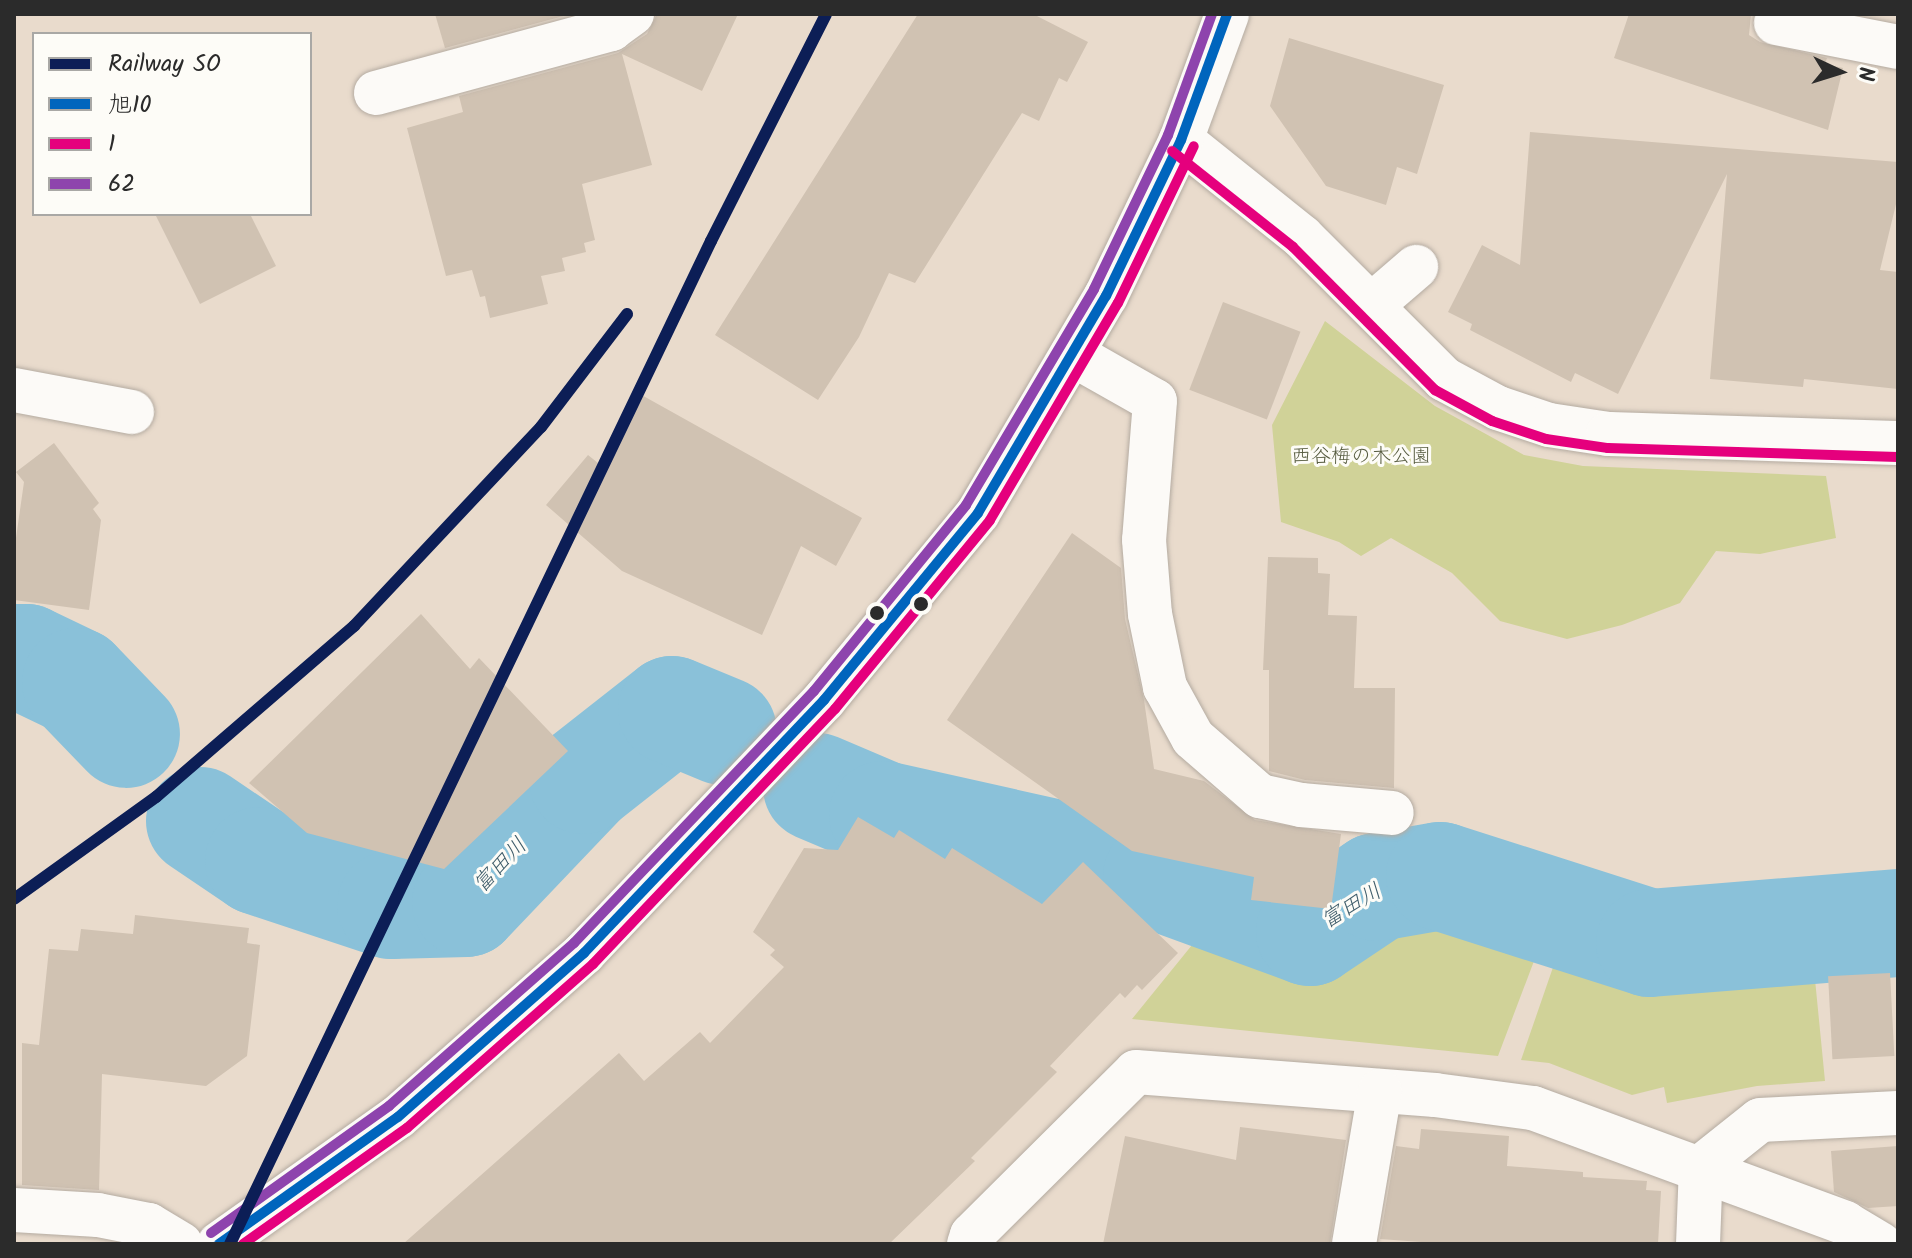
<!DOCTYPE html>
<meta charset="utf-8">
<style>
body{margin:0}
#map{position:relative;width:1912px;height:1258px;overflow:hidden;background:#e9dbcc;font-family:Kalam,"Klee One",sans-serif}
div>[style]{position:absolute}
.green>*{inset:0;background:#d0d298}
.river>*{height:108px;margin:-54px;padding:0 54px;transform-origin:54px;border-radius:54px;background:#8ac1d9}
.building>*{inset:0;background:#d0c2b2;transform-origin:0 0}
.roads{filter:drop-shadow(0 0 2px #b4aba1) drop-shadow(0 0 2px #b4aba1)}
.pedestrian>*{height:44px;margin:-22px;padding:0 22px;transform-origin:22px;border-radius:22px;background:#fcfaf7}
.minor>*{height:44px;margin:-22px;padding:0 22px;transform-origin:22px;border-radius:22px;background:#fcfaf7}
.secondary>*{height:44px;margin:-22px;padding:0 22px;transform-origin:22px;border-radius:22px;background:#fcfaf7}
.trunk>*{height:44px;margin:-22px;padding:0 22px;transform-origin:22px;border-radius:22px;background:#fcfaf7}
.bus-1>*{height:10px;margin:-5px;padding:0 5px;transform-origin:5px;border-radius:5px;background:#0065bd}
.bus-2>*{height:10px;margin:-5px;padding:0 5px;transform-origin:5px;border-radius:5px;background:#e5007d}
.bus-3>*{height:10px;margin:-5px;padding:0 5px;transform-origin:5px;border-radius:5px;background:#8e44ad}
.rail-1>*{height:12px;margin:-6px;padding:0 6px;transform-origin:6px;border-radius:6px;background:#0c1e56}
.dots>*{width:22px;height:22px;translate:-50% -50%;box-sizing:border-box;border:4px solid #fdfcf7;border-radius:50%}
span{translate:-50% -50%;white-space:nowrap;text-align:center;line-height:1.15;-webkit-text-stroke:6px #fdfcf7;paint-order:stroke}
.park-label{font-size:20px;color:#565b3f}
.water-label{font-size:22px;color:#3e5c6a;font-style:italic}
.frame{position:absolute;inset:0;border:16px solid #2b2b2b;pointer-events:none}
.legend{position:absolute;left:32px;top:32px;width:280px;height:184px;box-sizing:border-box;background:#fdfcf7;border:2px solid #a9a8a5;margin:0;padding:10px 14px;list-style:none;font-size:24px;color:#2b2b2b}
.legend li{display:flex;align-items:center;gap:16px;height:40px}
.legend b{width:40px;border:2px solid #a9a8a5}
.north{position:absolute;left:1800px;top:32px;width:80px;height:80px;-webkit-text-stroke:6px #fdfcf7;paint-order:stroke;rotate:94deg;font-size:22px;font-weight:700;line-height:32px;text-align:center;color:#2b2b2b}
.north::after{content:'';display:block;margin:auto;width:28px;height:36px;background:#2b2b2b;clip-path:polygon(50% 0,100% 100%,50% 72%,0 100%)}
</style>
<div id="map">
<div class="green">
<i style="clip-path:polygon(1325px 321px,1435px 406px,1524px 455px,1583px 466px,1826px 476px,1836px 538px,1760px 554px,1716px 551px,1680px 603px,1622px 625px,1567px 639px,1500px 621px,1452px 573px,1391px 538px,1361px 556px,1339px 542px,1281px 522px,1272px 425px)"></i>
<i style="clip-path:polygon(1447px 885px,1663px 959px,1813px 959px,1825px 1081px,1757px 1086px,1667px 1103px,1664px 1087px,1632px 1095px,1549px 1063px,1521px 1060px,1560px 947px,1455px 909px)"></i>
<i style="clip-path:polygon(1425px 900px,1441px 928px,1534px 961px,1498px 1056px,1132px 1019px,1205px 929px,1230px 934px,1234px 951px,1315px 952px,1335px 960px)"></i>
</div>
<div class="river">
<i style="left:14px;top:658px;width:12px"></i>
<i style="left:26px;top:658px;width:55px;rotate:25.6deg"></i>
<i style="left:76px;top:682px;width:72px;rotate:46.1deg"></i>
<i style="left:817px;top:787px;width:72px;rotate:23deg"></i>
<i style="left:883px;top:815px;width:281px;rotate:12.6deg"></i>
<i style="left:1157px;top:876px;width:163px;rotate:20.1deg"></i>
<i style="left:1310px;top:932px;width:81px;rotate:-33.9deg"></i>
<i style="left:1377px;top:887px;width:64px;rotate:-9.9deg"></i>
<i style="left:1440px;top:876px;width:220px;rotate:17.7deg"></i>
<i style="left:1650px;top:943px;width:249px;rotate:-4.6deg"></i>
<i style="left:200px;top:821px;width:71px;rotate:34.1deg"></i>
<i style="left:259px;top:861px;width:139px;rotate:18.4deg"></i>
<i style="left:391px;top:905px;width:75px;rotate:-1.5deg"></i>
<i style="left:466px;top:903px;width:170px;rotate:-46.4deg"></i>
<i style="left:583px;top:780px;width:113px;rotate:-38.2deg"></i>
<i style="left:672px;top:710px;width:55px;rotate:22.4deg"></i>
</div>
<div class="building">
<i style="clip-path:polygon(435px 14px,571px 14px,445px 48px)"></i>
<i style="clip-path:polygon(657px 14px,738px 14px,702px 91px,622px 54px,652px 165px,582px 184px,595px 240px,584px 243px,586px 252px,562px 258px,565px 271px,541px 276px,548px 304px,490px 318px,485px 296px,480px 297px,472px 270px,446px 276px,407px 128px,463px 112px,459px 96px,618px 53px,647px 34px)"></i>
<i style="clip-path:polygon(918px 14px,1033px 14px,1088px 42px,1067px 82px,1059px 78px,1039px 121px,1022px 113px,915px 283px,889px 273px,859px 337px,818px 400px,715px 335px)"></i>
<i style="clip-path:polygon(1629px 14px,1751px 14px,1749px 35px,1760px 42px,1827px 58px,1825px 64px,1843px 68px,1828px 130px,1614px 58px)"></i>
<i style="clip-path:polygon(1289px 38px,1444px 85px,1417px 174px,1397px 167px,1386px 205px,1326px 186px,1270px 106px)"></i>
<i style="clip-path:polygon(1530px 132px,1898px 162px,1898px 196px,1880px 270px,1898px 272px,1898px 389px,1804px 379px,1803px 387px,1710px 379px,1727px 174px,1618px 394px,1575px 373px,1571px 382px,1470px 330px,1472px 324px,1448px 312px,1482px 245px,1520px 265px)"></i>
<i style="clip-path:polygon(155px 214px,250px 214px,276px 266px,200px 304px)"></i>
<i style="left:1223px;top:302px;width:83px;height:94px;rotate:21deg"></i>
<i style="clip-path:polygon(638px 393px,862px 518px,836px 566px,801px 546px,762px 635px,622px 571px,546px 505px,588px 455px,598px 463px)"></i>
<i style="clip-path:polygon(54px 443px,99px 503px,93px 509px,101px 520px,89px 610px,14px 600px,14px 552px,24px 482px,16px 472px)"></i>
<i style="clip-path:polygon(1072px 533px,1121px 568px,1125px 619px,1144px 700px,1154px 769px,1204px 781px,1255px 820px,1341px 834px,1331px 909px,1251px 900px,1254px 877px,1132px 851px,947px 720px)"></i>
<i style="clip-path:polygon(1268px 557px,1318px 558px,1318px 573px,1330px 574px,1328px 615px,1357px 616px,1354px 688px,1395px 688px,1394px 788px,1305px 780px,1269px 771px,1269px 670px,1263px 670px)"></i>
<i style="clip-path:polygon(421px 614px,470px 669px,479px 658px,568px 751px,444px 869px,307px 833px,249px 783px)"></i>
<i style="clip-path:polygon(858px 817px,894px 838px,899px 830px,945px 859px,952px 848px,1042px 904px,1083px 862px,1178px 953px,1142px 990px,1137px 985px,1125px 998px,1120px 993px,1050px 1066px,1057px 1072px,971px 1158px,975px 1161px,889px 1244px,403px 1244px,619px 1053px,644px 1081px,700px 1032px,710px 1043px,784px 967px,770px 955px,775px 950px,753px 932px,804px 848px,838px 850px)"></i>
<i style="clip-path:polygon(135px 915px,249px 928px,247px 943px,260px 945px,247px 1056px,206px 1086px,102px 1074px,99px 1190px,22px 1185px,22px 1043px,39px 1045px,49px 949px,78px 951px,81px 929px,133px 934px)"></i>
<i style="left:1890px;top:973px;width:83px;height:62px;rotate:87deg"></i>
<i style="clip-path:polygon(1240px 1127px,1346px 1140px,1330px 1244px,1103px 1244px,1125px 1136px,1236px 1160px)"></i>
<i style="clip-path:polygon(1421px 1129px,1509px 1136px,1507px 1166px,1583px 1172px,1583px 1177px,1647px 1181px,1646px 1190px,1661px 1191px,1658px 1244px,1449px 1244px,1380px 1239px,1396px 1146px,1419px 1149px)"></i>
<i style="clip-path:polygon(1898px 1146px,1898px 1206px,1868px 1208px,1834px 1192px,1831px 1151px)"></i>
</div>
<div class="roads">
<div class="pedestrian">
<i style="left:1373px;top:304px;width:57px;rotate:-40.7deg"></i>
</div>
<div class="minor">
<i style="left:1776px;top:23px;width:124px;rotate:11.1deg"></i>
<i style="left:376px;top:93px;width:244px;rotate:-15.2deg"></i>
<i style="left:611px;top:29px;width:26px;rotate:-36deg"></i>
<i style="left:1072px;top:354px;width:95px;rotate:29.5deg"></i>
<i style="left:1155px;top:401px;width:139px;rotate:94.5deg"></i>
<i style="left:1144px;top:540px;width:74px;rotate:85.4deg"></i>
<i style="left:1150px;top:614px;width:75px;rotate:78.4deg"></i>
<i style="left:1165px;top:687px;width:58px;rotate:61.2deg"></i>
<i style="left:1193px;top:738px;width:89px;rotate:40.9deg"></i>
<i style="left:1260px;top:796px;width:42px;rotate:12.4deg"></i>
<i style="left:1301px;top:805px;width:91px;rotate:5deg"></i>
<i style="left:14px;top:390px;width:120px;rotate:10.6deg"></i>
<i style="left:14px;top:1210px;width:84px;rotate:3.4deg"></i>
<i style="left:98px;top:1215px;width:52px;rotate:11.1deg"></i>
<i style="left:149px;top:1225px;width:37px;rotate:31deg"></i>
<i style="left:969px;top:1244px;width:9px;rotate:-72deg"></i>
<i style="left:972px;top:1235px;width:231px;rotate:-44.8deg"></i>
<i style="left:1136px;top:1072px;width:300px;rotate:4.4deg"></i>
<i style="left:1435px;top:1095px;width:99px;rotate:7.6deg"></i>
<i style="left:1533px;top:1108px;width:333px;rotate:20.2deg"></i>
<i style="left:1845px;top:1223px;width:41px;rotate:31deg"></i>
<i style="left:1354px;top:1244px;width:155px;rotate:-80.4deg"></i>
<i style="left:1698px;top:1244px;width:77px;rotate:-87.8deg"></i>
<i style="left:1701px;top:1167px;width:75px;rotate:-38.5deg"></i>
<i style="left:1760px;top:1120px;width:138px;rotate:-2.9deg"></i>
</div>
<div class="secondary">
<i style="left:1181px;top:140px;width:155px;rotate:38.7deg"></i>
<i style="left:1302px;top:237px;width:201px;rotate:45deg"></i>
<i style="left:1444px;top:379px;width:61px;rotate:28.2deg"></i>
<i style="left:1498px;top:408px;width:54px;rotate:18.4deg"></i>
<i style="left:1549px;top:425px;width:60px;rotate:8.7deg"></i>
<i style="left:1608px;top:434px;width:290px;rotate:1.8deg"></i>
</div>
<div class="trunk">
<i style="left:219px;top:1244px;width:219px;rotate:-35.4deg"></i>
<i style="left:398px;top:1117px;width:248px;rotate:-41.4deg"></i>
<i style="left:584px;top:953px;width:349px;rotate:-46.5deg"></i>
<i style="left:824px;top:700px;width:242px;rotate:-50.5deg"></i>
<i style="left:978px;top:513px;width:252px;rotate:-59.5deg"></i>
<i style="left:1106px;top:296px;width:173px;rotate:-64.3deg"></i>
<i style="left:1181px;top:140px;width:134px;rotate:-69.9deg"></i>
</div>
</div>
<div class="bus-1">
<i style="left:219px;top:1244px;width:219px;rotate:-35.4deg"></i>
<i style="left:398px;top:1117px;width:248px;rotate:-41.4deg"></i>
<i style="left:584px;top:953px;width:349px;rotate:-46.5deg"></i>
<i style="left:824px;top:700px;width:242px;rotate:-50.5deg"></i>
<i style="left:978px;top:513px;width:252px;rotate:-59.5deg"></i>
<i style="left:1106px;top:296px;width:173px;rotate:-64.3deg"></i>
<i style="left:1181px;top:140px;width:134px;rotate:-69.9deg"></i>
</div>
<div class="bus-2">
<i style="left:1172px;top:151px;width:154px;rotate:38.4deg"></i>
<i style="left:1293px;top:247px;width:202px;rotate:45.2deg"></i>
<i style="left:1435px;top:390px;width:65px;rotate:28.5deg"></i>
<i style="left:1492px;top:421px;width:57px;rotate:18.4deg"></i>
<i style="left:1546px;top:439px;width:63px;rotate:8.3deg"></i>
<i style="left:1608px;top:448px;width:290px;rotate:1.8deg"></i>
<i style="left:243px;top:1244px;width:201px;rotate:-35.3deg"></i>
<i style="left:407px;top:1128px;width:248px;rotate:-41.4deg"></i>
<i style="left:593px;top:964px;width:352px;rotate:-46.5deg"></i>
<i style="left:835px;top:709px;width:244px;rotate:-50.6deg"></i>
<i style="left:990px;top:520px;width:252px;rotate:-59.5deg"></i>
<i style="left:1118px;top:303px;width:174px;rotate:-64.2deg"></i>
</div>
<div class="bus-3">
<i style="left:211px;top:1233px;width:219px;rotate:-35.5deg"></i>
<i style="left:389px;top:1106px;width:247px;rotate:-41.4deg"></i>
<i style="left:574px;top:943px;width:348px;rotate:-46.4deg"></i>
<i style="left:814px;top:691px;width:240px;rotate:-50.7deg"></i>
<i style="left:966px;top:505px;width:251px;rotate:-59.3deg"></i>
<i style="left:1094px;top:289px;width:171px;rotate:-64.3deg"></i>
<i style="left:1168px;top:135px;width:129px;rotate:-70deg"></i>
</div>
<div class="rail-1">
<i style="left:14px;top:899px;width:175px;rotate:-35.7deg"></i>
<i style="left:156px;top:797px;width:262px;rotate:-40.8deg"></i>
<i style="left:354px;top:626px;width:273px;rotate:-46.8deg"></i>
<i style="left:541px;top:427px;width:142px;rotate:-52.7deg"></i>
<i style="left:230px;top:1244px;width:1112px;rotate:-64.38deg"></i>
<i style="left:711px;top:241px;width:254px;rotate:-63.1deg"></i>
</div>
<div class="dots">
<i style="left:921px;top:604px;background:#2b2b2b"></i>
<i style="left:877px;top:613px;background:#2b2b2b"></i>
</div>
<div class="park-label">
<span style="left:1361px;top:457px">西谷梅の木公園</span>
</div>
<div class="water-label">
<span style="left:501px;top:866px;rotate:-46deg">富田川</span>
<span style="left:1352px;top:907px;rotate:-31deg">富田川</span>
</div>
<div class="frame"></div>
<ul class="legend">
<li><b style="height:10px;background:#0c1e56"></b>Railway SO</li>
<li><b style="height:10px;background:#0065bd"></b>旭10</li>
<li><b style="height:10px;background:#e5007d"></b>1</li>
<li><b style="height:10px;background:#8e44ad"></b>62</li>
</ul>
<div class="north">N</div>
</div>
